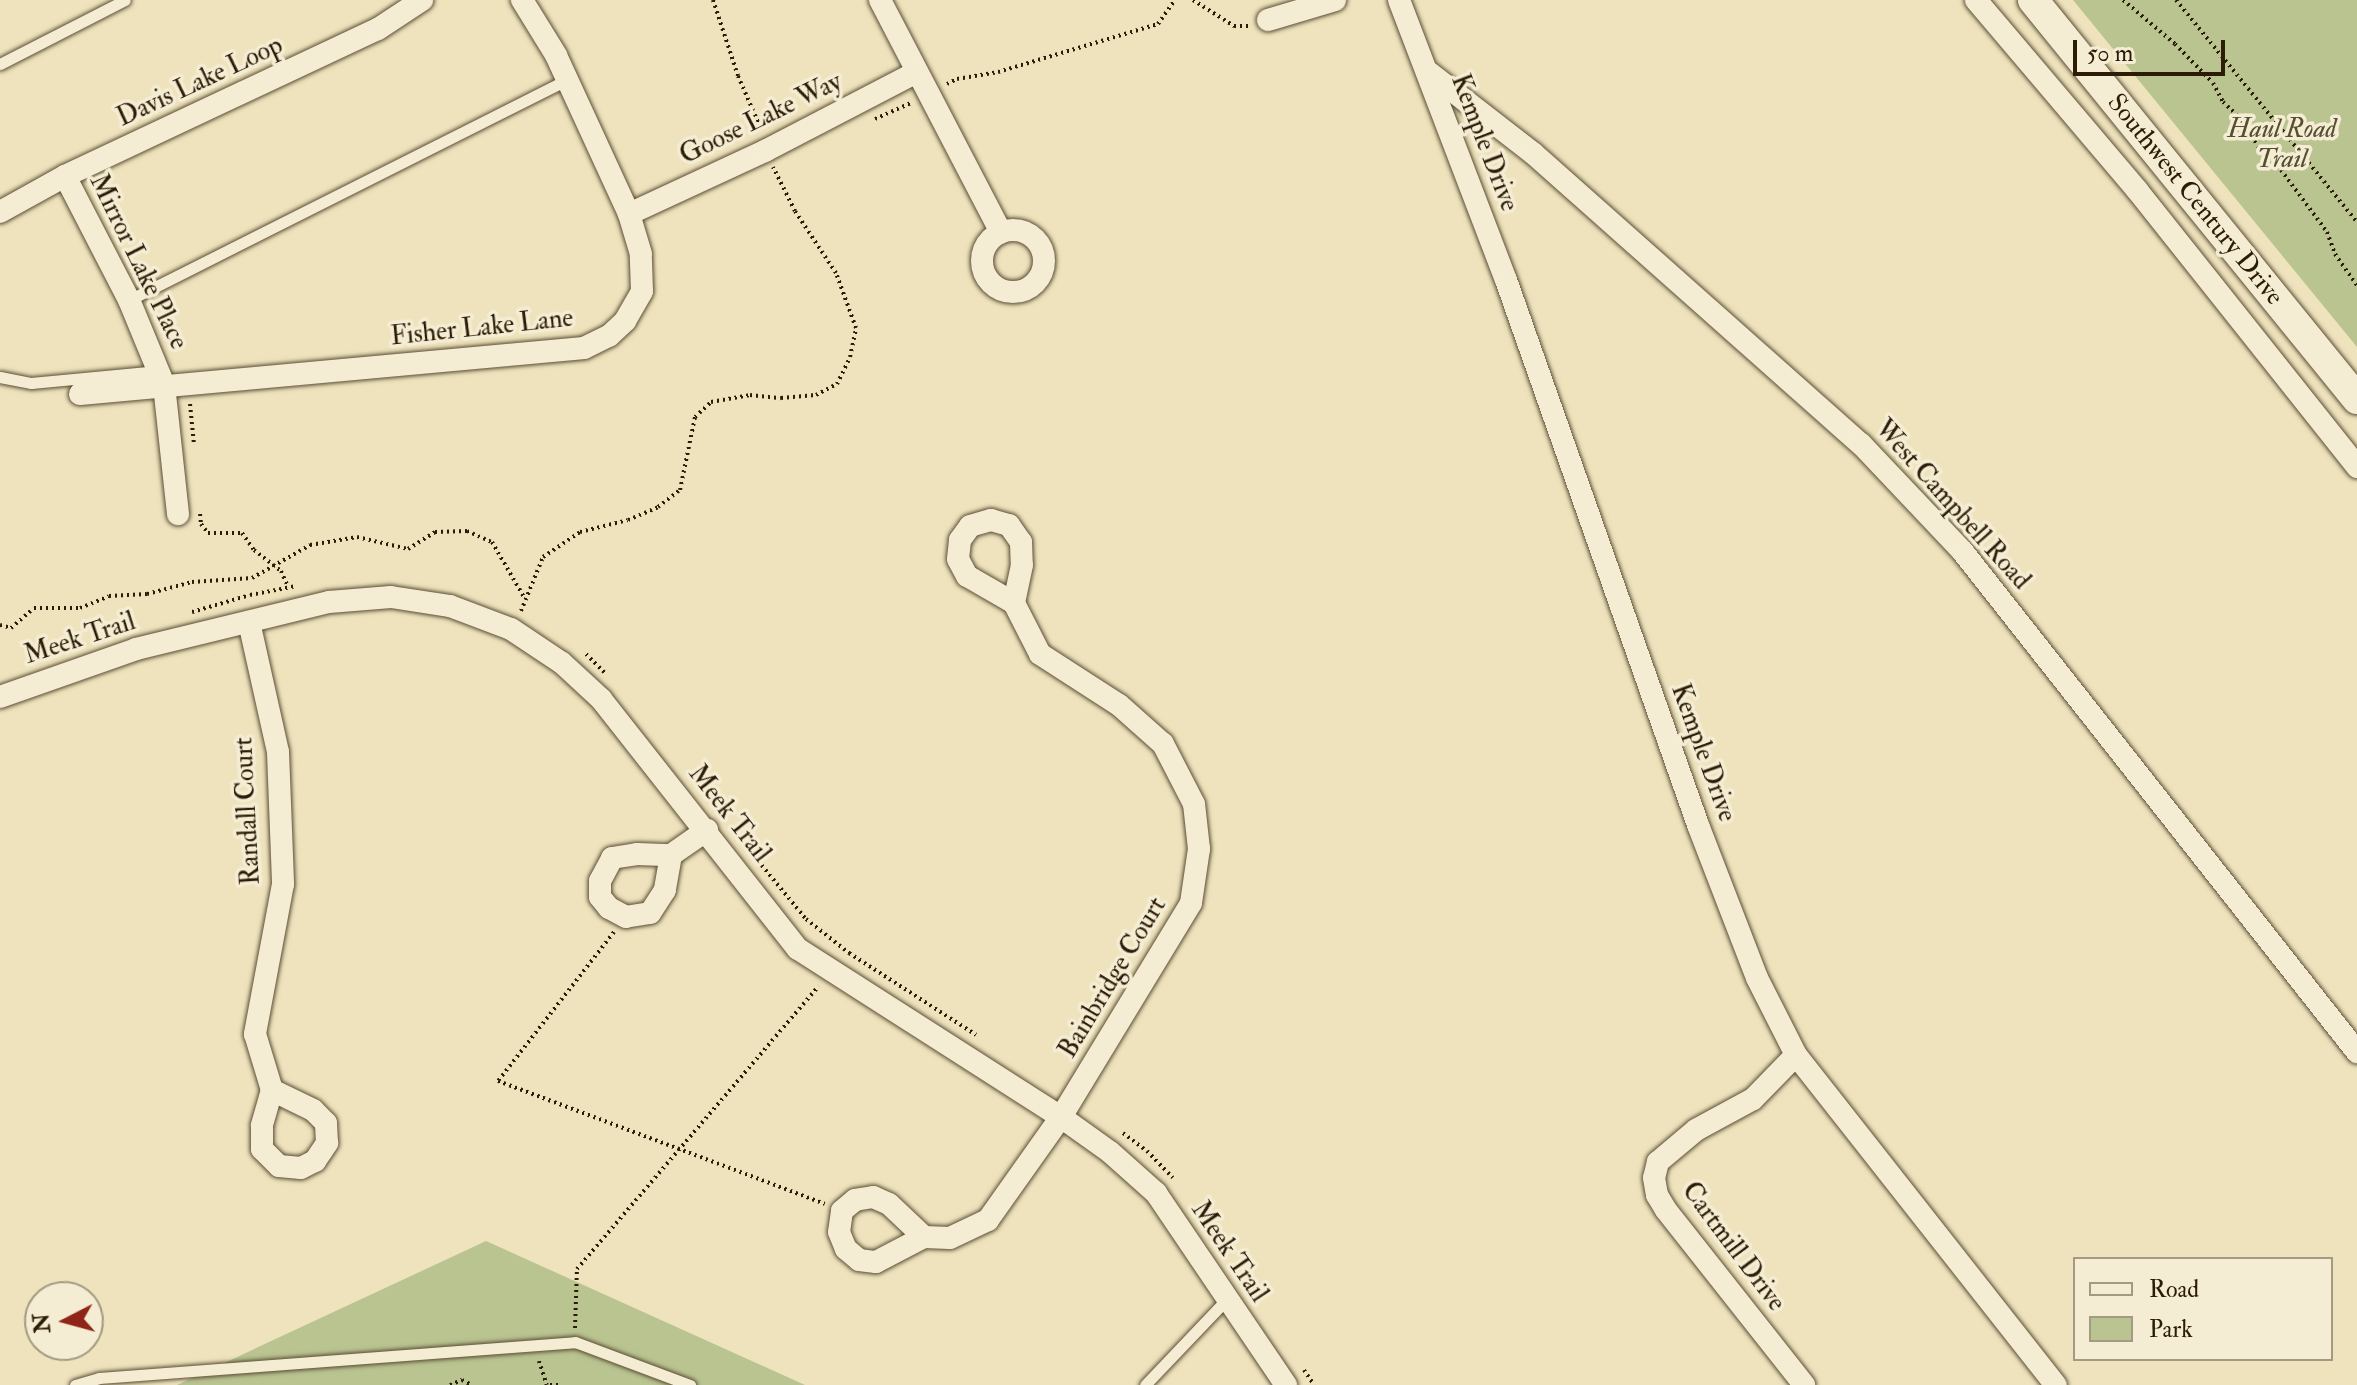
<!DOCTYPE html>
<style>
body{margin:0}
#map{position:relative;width:2357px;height:1385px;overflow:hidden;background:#eee3bd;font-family:"IM FELL Double Pica",serif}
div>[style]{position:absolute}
.green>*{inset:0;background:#b9c491}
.path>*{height:4px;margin-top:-2px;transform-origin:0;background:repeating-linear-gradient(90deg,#2c1b07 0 2px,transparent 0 6px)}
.roads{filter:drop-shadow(0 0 2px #5c4d34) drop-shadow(0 0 2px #5c4d34)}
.lane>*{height:11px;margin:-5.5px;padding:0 5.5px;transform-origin:5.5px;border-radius:5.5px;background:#f4edd4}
.street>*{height:22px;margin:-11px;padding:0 11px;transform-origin:11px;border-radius:11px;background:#f4edd4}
.street>.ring{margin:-11px;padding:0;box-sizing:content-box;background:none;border:22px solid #f4edd4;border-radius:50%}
.secondary>*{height:30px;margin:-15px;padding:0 15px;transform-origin:15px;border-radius:15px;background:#f4edd4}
span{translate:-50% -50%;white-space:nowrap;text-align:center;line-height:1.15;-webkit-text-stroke:7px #f4edd4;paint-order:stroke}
.street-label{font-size:26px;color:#2c1b07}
.park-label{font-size:26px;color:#564e30;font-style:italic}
.legend{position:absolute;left:2073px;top:1257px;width:260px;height:104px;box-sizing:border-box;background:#f4edd4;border:2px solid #a49982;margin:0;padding:10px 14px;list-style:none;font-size:24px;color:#2c1b07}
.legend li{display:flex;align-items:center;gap:16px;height:40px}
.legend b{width:40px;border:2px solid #a49982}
.north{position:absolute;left:24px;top:1281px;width:80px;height:80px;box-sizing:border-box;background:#f4edd4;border:2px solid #a49982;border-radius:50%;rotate:264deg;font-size:22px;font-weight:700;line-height:32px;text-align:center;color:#2c1b07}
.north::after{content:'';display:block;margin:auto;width:28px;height:36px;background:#8f2418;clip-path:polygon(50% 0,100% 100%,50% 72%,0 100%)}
.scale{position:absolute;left:2073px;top:40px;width:152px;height:36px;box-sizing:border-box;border:4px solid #2c1b07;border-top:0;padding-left:10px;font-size:24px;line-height:28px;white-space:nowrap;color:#2c1b07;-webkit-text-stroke:6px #f4edd4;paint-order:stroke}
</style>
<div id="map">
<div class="green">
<i style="clip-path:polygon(2073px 0,2357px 0,2357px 347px)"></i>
<i style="clip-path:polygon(486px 1241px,805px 1385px,177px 1385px)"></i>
</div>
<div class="path">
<i style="left:713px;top:0;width:80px;rotate:71.8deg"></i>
<i style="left:738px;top:76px;width:58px;rotate:66.5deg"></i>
<i style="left:1193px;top:0;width:49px;rotate:32.4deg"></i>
<i style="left:1234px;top:26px;width:16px"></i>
<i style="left:2123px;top:0;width:68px;rotate:40.2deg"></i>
<i style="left:2175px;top:44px;width:54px;rotate:45.7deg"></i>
<i style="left:2213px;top:83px;width:21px;rotate:62deg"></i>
<i style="left:2223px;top:102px;width:21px;rotate:43deg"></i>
<i style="left:2238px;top:116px;width:47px;rotate:56.3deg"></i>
<i style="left:2264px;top:155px;width:23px;rotate:41deg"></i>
<i style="left:2281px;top:170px;width:77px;rotate:53.4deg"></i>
<i style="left:2327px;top:232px;width:23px;rotate:70deg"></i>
<i style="left:2335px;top:254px;width:39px;rotate:55deg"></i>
<i style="left:2176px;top:0;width:286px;rotate:50.8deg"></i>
<i style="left:947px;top:84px;width:11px;rotate:-27deg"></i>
<i style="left:957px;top:79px;width:42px;rotate:-9.7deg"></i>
<i style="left:998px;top:72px;width:167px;rotate:-16.7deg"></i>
<i style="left:1158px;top:24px;width:29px;rotate:-55deg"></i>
<i style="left:875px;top:119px;width:39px;rotate:-24deg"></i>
<i style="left:190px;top:404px;width:41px;rotate:84.4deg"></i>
<i style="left:200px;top:514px;width:10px;rotate:84deg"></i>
<i style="left:201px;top:524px;width:11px;rotate:52deg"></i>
<i style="left:208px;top:533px;width:34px"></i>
<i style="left:242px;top:533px;width:21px;rotate:55deg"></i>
<i style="left:254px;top:550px;width:34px;rotate:38deg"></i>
<i style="left:281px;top:571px;width:17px;rotate:66deg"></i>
<i style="left:521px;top:611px;width:58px;rotate:-67.8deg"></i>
<i style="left:543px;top:557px;width:45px;rotate:-34deg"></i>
<i style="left:580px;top:532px;width:49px;rotate:-14deg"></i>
<i style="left:628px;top:520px;width:33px;rotate:-23deg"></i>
<i style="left:658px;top:507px;width:28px;rotate:-38deg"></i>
<i style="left:680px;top:490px;width:75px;rotate:-78.4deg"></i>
<i style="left:695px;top:417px;width:22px;rotate:-43deg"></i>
<i style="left:711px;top:402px;width:40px;rotate:-10deg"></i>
<i style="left:750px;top:395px;width:31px;rotate:6deg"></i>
<i style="left:781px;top:398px;width:35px;rotate:-5deg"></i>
<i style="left:816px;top:395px;width:24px;rotate:-28deg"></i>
<i style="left:837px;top:384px;width:30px;rotate:-64deg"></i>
<i style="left:850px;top:357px;width:30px;rotate:-78deg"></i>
<i style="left:856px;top:328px;width:59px;rotate:-110deg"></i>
<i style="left:836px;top:273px;width:74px;rotate:-123.5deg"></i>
<i style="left:795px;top:211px;width:49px;rotate:-116.6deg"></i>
<i style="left:192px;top:612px;width:60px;rotate:-16.3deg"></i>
<i style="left:250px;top:595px;width:47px;rotate:-11.1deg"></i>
<i style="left:0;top:625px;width:11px;rotate:15deg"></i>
<i style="left:11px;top:628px;width:30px;rotate:-41deg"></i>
<i style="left:34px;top:608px;width:46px"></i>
<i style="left:80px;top:608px;width:31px;rotate:-22deg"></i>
<i style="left:109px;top:596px;width:38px;rotate:-3deg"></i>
<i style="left:147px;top:594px;width:47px;rotate:-14.9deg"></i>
<i style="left:192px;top:582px;width:60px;rotate:-3.8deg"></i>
<i style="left:252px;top:578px;width:67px;rotate:-29.6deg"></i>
<i style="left:310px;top:545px;width:48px;rotate:-9.7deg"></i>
<i style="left:357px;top:537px;width:52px;rotate:13.2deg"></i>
<i style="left:408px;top:549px;width:32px;rotate:-32deg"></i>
<i style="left:435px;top:532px;width:32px;rotate:-2deg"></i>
<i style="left:467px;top:531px;width:27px;rotate:24deg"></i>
<i style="left:492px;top:542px;width:66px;rotate:59.9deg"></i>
<i style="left:586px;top:654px;width:27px;rotate:45deg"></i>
<i style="left:754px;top:856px;width:82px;rotate:50.5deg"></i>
<i style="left:806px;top:919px;width:55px;rotate:38.3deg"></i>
<i style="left:849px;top:953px;width:151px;rotate:32.8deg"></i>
<i style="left:614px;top:932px;width:189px;rotate:127.9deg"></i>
<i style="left:498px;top:1081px;width:349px;rotate:20.6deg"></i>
<i style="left:1123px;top:1133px;width:30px;rotate:37deg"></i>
<i style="left:1147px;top:1151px;width:37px;rotate:46deg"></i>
<i style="left:575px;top:1328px;width:59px;rotate:-88.1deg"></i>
<i style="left:577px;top:1269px;width:372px;rotate:-49.5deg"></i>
<i style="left:539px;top:1361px;width:25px;rotate:72deg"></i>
<i style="left:1304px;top:1370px;width:18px;rotate:56deg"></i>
<i style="left:450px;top:1385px;width:13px;rotate:-23deg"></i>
<i style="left:462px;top:1380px;width:11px;rotate:27deg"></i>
<i style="left:550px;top:1385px;width:10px"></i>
</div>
<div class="roads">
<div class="lane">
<i style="left:0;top:64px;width:140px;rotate:-27.1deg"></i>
<i style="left:129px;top:300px;width:489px;rotate:-26.7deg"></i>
<i style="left:0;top:377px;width:32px;rotate:11deg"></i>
<i style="left:31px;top:383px;width:128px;rotate:-5.4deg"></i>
<i style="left:75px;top:1385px;width:25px;rotate:-16deg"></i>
<i style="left:99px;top:1378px;width:477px;rotate:-4.3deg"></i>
<i style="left:575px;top:1342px;width:123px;rotate:20.5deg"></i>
<i style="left:1145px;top:1385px;width:119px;rotate:-46.4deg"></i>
</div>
<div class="street">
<i style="left:880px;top:0;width:262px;rotate:62.5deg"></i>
<i style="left:1399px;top:0;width:300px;rotate:69.1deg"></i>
<i style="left:1506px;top:280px;width:578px;rotate:70.59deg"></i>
<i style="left:1698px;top:825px;width:164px;rotate:68.9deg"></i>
<i style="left:1757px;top:978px;width:86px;rotate:63.1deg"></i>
<i style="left:1796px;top:1055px;width:420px;rotate:51.8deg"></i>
<i style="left:1976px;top:0;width:249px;rotate:49.7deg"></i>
<i style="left:2137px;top:190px;width:354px;rotate:51.5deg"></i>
<i style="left:1268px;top:20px;width:70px;rotate:-16.6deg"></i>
<i style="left:1427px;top:71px;width:135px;rotate:37.8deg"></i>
<i style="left:1534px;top:154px;width:437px;rotate:41.6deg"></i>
<i style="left:1861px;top:444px;width:149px;rotate:46.6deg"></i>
<i style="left:1963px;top:552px;width:637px;rotate:51.76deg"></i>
<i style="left:65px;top:176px;width:140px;rotate:62.7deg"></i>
<i style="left:129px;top:300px;width:92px;rotate:67.6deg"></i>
<i style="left:164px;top:385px;width:130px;rotate:83.8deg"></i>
<i style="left:0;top:212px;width:74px;rotate:-29deg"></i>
<i style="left:65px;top:176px;width:346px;rotate:-25.2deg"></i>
<i style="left:378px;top:29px;width:53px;rotate:-33.4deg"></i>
<i style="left:629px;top:214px;width:150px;rotate:-24.9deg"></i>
<i style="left:765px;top:151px;width:171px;rotate:-27.5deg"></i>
<i class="ring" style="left:982px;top:230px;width:40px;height:40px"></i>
<i style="left:80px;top:394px;width:506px;rotate:-5.21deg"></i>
<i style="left:584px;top:348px;width:28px;rotate:-26deg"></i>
<i style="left:609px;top:336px;width:22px;rotate:-43deg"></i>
<i style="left:625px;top:321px;width:34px;rotate:-60deg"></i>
<i style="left:642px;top:291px;width:37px;rotate:-92deg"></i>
<i style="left:641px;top:254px;width:42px;rotate:-106.7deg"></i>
<i style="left:629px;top:214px;width:175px;rotate:-114.7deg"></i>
<i style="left:556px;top:55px;width:65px;rotate:-121.7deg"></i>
<i style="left:249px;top:622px;width:133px;rotate:77.4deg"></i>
<i style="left:278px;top:752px;width:132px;rotate:87.8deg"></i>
<i style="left:283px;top:884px;width:153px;rotate:100.6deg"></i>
<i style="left:255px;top:1034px;width:59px;rotate:73.1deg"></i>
<i style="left:272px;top:1090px;width:37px;rotate:106deg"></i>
<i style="left:262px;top:1126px;width:23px;rotate:90deg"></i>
<i style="left:262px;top:1149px;width:24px;rotate:45deg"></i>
<i style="left:279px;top:1166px;width:22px;rotate:5deg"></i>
<i style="left:301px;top:1168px;width:16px;rotate:-27deg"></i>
<i style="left:315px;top:1161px;width:22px;rotate:-56deg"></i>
<i style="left:327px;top:1143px;width:20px;rotate:-93deg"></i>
<i style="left:326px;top:1123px;width:18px;rotate:-135deg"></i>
<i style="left:313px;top:1110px;width:46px;rotate:-154deg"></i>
<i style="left:0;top:697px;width:144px;rotate:-19.4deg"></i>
<i style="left:136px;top:649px;width:199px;rotate:-13.7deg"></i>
<i style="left:329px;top:602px;width:62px;rotate:-4.6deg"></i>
<i style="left:391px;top:597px;width:60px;rotate:8.7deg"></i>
<i style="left:450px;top:606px;width:65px;rotate:20.7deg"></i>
<i style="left:511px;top:629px;width:61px;rotate:33.7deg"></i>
<i style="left:562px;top:663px;width:53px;rotate:42.7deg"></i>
<i style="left:601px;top:699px;width:318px;rotate:51.8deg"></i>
<i style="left:798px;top:949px;width:312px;rotate:32.6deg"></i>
<i style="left:1061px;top:1117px;width:60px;rotate:35.5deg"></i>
<i style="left:1110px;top:1152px;width:62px;rotate:41.7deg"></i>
<i style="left:1156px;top:1193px;width:232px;rotate:55.9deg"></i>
<i style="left:671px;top:855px;width:36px;rotate:100deg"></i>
<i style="left:665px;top:890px;width:27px;rotate:123deg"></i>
<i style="left:650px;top:913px;width:24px;rotate:171deg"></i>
<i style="left:626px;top:917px;width:19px;rotate:-152deg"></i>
<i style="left:609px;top:908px;width:14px;rotate:-129deg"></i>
<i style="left:600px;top:897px;width:16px;rotate:-90deg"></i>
<i style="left:600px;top:881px;width:26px;rotate:-62deg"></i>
<i style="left:612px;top:858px;width:25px;rotate:-9deg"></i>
<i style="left:637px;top:854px;width:34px;rotate:2deg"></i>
<i style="left:671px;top:855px;width:44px;rotate:-34.8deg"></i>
<i style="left:1796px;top:1055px;width:62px;rotate:134.3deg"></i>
<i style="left:1753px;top:1099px;width:65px;rotate:151.5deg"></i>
<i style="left:1696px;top:1130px;width:50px;rotate:139.9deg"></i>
<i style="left:1658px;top:1162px;width:16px;rotate:104deg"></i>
<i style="left:1654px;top:1178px;width:17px;rotate:80deg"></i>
<i style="left:1657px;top:1195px;width:17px;rotate:59deg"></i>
<i style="left:1666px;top:1210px;width:223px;rotate:51.7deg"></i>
<i style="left:924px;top:1237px;width:48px;rotate:-136.7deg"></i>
<i style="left:889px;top:1204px;width:17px;rotate:-156deg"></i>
<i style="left:873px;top:1197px;width:18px;rotate:171deg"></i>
<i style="left:855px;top:1200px;width:17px;rotate:140deg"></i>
<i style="left:842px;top:1211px;width:21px;rotate:98deg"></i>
<i style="left:839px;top:1232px;width:18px;rotate:68deg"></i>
<i style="left:846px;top:1249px;width:17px;rotate:40deg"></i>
<i style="left:859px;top:1260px;width:17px;rotate:7deg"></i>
<i style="left:876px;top:1262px;width:54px;rotate:-27.5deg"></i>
<i style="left:924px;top:1237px;width:26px;rotate:2deg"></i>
<i style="left:950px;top:1238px;width:42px;rotate:-25.3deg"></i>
<i style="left:988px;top:1220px;width:126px;rotate:-54.7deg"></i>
<i style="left:1061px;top:1117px;width:250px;rotate:-58.7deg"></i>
<i style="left:1191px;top:903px;width:55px;rotate:-81.6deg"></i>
<i style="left:1199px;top:849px;width:45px;rotate:-96.3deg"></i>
<i style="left:1194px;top:804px;width:68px;rotate:-117.3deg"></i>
<i style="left:1163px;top:744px;width:59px;rotate:-138.4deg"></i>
<i style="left:1119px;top:705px;width:94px;rotate:-147.2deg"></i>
<i style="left:1040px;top:654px;width:57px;rotate:-117deg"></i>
<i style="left:1014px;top:603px;width:54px;rotate:-150.1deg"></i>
<i style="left:967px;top:576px;width:19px;rotate:-118deg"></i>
<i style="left:958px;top:559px;width:19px;rotate:-84deg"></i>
<i style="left:960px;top:540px;width:17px;rotate:-54deg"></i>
<i style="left:970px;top:526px;width:22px;rotate:-16deg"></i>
<i style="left:991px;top:520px;width:19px;rotate:16deg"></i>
<i style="left:1009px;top:525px;width:21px;rotate:55deg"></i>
<i style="left:1021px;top:542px;width:23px;rotate:88deg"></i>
<i style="left:1022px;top:565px;width:39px;rotate:102deg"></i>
</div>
<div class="secondary">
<i style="left:2033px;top:0;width:514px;rotate:50.92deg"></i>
</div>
</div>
<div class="street-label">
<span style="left:200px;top:82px;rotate:-25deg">Davis Lake Loop</span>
<span style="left:761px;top:119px;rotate:-26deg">Goose Lake Way</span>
<span style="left:1484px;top:143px;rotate:69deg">Kemple Drive</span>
<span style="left:2195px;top:200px;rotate:51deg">Southwest Century Drive</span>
<span style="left:138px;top:262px;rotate:64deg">Mirror Lake Place</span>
<span style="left:482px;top:328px;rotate:-6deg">Fisher Lake Lane</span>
<span style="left:1952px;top:505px;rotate:48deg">West Campbell Road</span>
<span style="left:80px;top:639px;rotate:-18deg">Meek Trail</span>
<span style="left:1703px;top:753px;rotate:70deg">Kemple Drive</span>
<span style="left:248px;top:811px;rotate:-93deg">Randall Court</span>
<span style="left:729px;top:814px;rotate:52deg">Meek Trail</span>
<span style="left:1113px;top:978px;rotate:-59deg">Bainbridge Court</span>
<span style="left:1733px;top:1247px;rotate:53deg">Cartmill Drive</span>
<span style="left:1229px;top:1252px;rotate:56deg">Meek Trail</span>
</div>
<div class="park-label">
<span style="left:2282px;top:145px">Haul Road<br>Trail</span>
</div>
<ul class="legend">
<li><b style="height:10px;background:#f4edd4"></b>Road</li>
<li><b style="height:22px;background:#b9c491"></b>Park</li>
</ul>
<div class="north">N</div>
<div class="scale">50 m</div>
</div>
